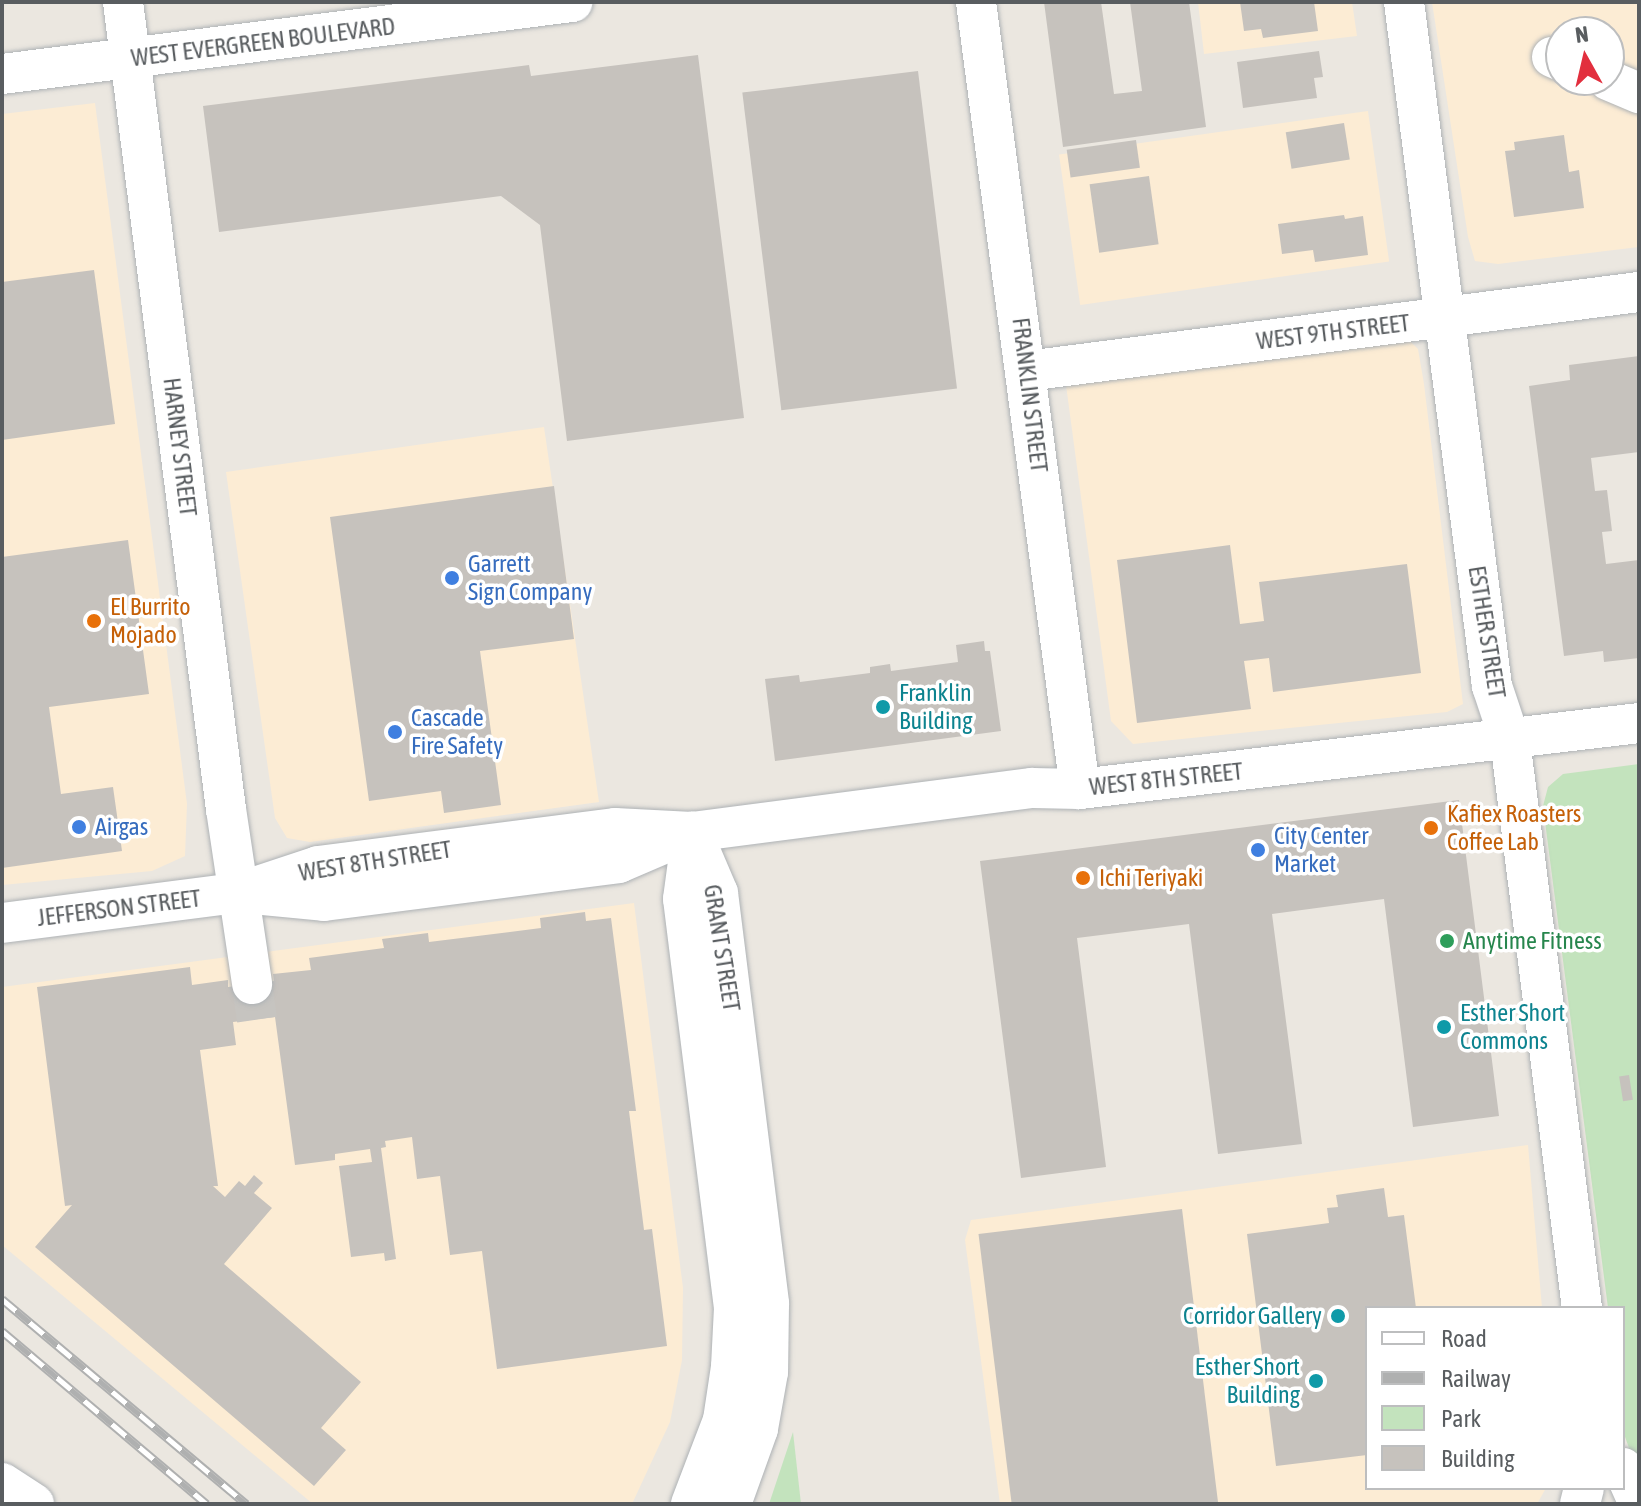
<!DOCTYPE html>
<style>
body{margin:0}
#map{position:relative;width:1641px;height:1506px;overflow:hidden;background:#ebe7e0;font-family:"Asap Condensed",sans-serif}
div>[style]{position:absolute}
.commercial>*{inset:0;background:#fcecd4;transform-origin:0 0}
.green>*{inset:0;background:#c3e3bd}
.building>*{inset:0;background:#c6c2bd;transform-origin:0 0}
.minor-tunnel>*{height:40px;margin-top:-20px;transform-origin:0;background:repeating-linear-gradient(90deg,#c6c4c0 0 40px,transparent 0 60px)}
.roads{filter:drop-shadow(0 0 2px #aeb2b5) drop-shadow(0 0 2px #aeb2b5)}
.minor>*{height:40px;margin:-20px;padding:0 20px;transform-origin:20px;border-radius:20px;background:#fff}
.rail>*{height:9px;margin-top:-4.5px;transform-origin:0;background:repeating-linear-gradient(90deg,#fff 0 18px,#afb0b0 0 36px);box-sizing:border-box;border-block:2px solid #afb0b0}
.dots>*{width:22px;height:22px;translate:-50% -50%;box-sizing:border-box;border:4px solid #fff;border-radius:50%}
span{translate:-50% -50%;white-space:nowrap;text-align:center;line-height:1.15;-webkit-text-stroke:7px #fff;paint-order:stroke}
.street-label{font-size:24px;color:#595d60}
.shop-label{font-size:24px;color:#366cbe}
.left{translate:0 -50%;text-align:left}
.food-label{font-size:24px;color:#c56008}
.culture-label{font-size:24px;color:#0d838f}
.right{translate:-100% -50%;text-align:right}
.leisure-label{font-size:24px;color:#27864d}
.frame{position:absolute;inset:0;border:4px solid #595d60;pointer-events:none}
.legend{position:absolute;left:1365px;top:1306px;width:260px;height:184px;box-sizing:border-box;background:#fff;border:2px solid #bdbebf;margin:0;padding:10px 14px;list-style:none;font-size:24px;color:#595d60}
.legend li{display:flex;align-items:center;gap:16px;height:40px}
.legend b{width:40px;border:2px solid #bdbebf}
.north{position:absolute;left:1545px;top:16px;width:80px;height:80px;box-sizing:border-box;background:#fff;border:2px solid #bdbebf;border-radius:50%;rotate:352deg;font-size:22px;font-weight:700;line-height:32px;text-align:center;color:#595d60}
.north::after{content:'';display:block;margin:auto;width:28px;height:36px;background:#e22f3e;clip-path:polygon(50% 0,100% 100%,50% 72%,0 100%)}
</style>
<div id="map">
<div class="commercial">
<i style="clip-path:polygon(1198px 2px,1352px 2px,1357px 36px,1204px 54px)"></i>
<i style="clip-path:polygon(evenodd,1432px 2px,1639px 2px,1639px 247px,1498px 264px,1475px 261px,1468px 237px,1432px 2px,1561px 32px,1609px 32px,1609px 80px,1561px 80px,1561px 32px)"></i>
<i style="clip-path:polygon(95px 103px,187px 804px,185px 856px,152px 871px,2px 885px,2px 114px)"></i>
<i style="left:1368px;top:111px;width:152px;height:312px;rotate:82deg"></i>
<i style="clip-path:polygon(1401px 332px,1418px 349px,1424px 384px,1463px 704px,1447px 712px,1133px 744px,1111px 721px,1066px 385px)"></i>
<i style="clip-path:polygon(544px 427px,599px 802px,310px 842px,287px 838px,275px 818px,226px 472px)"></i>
<i style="clip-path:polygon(634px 903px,683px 1288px,682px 1360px,670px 1422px,632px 1504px,313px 1504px,2px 1245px,2px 987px)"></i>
<i style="clip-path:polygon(1528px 1145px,1542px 1308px,1367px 1308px,1367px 1488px,1546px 1488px,1537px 1504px,1000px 1504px,965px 1240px,971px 1220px)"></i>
</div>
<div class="green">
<i style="clip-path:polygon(1639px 764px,1639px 1476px,1624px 1434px,1623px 1308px,1608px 1308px,1543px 806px,1548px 787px,1563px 774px)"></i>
<i style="clip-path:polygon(793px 1432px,801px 1504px,769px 1504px)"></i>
</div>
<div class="building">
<i style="clip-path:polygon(1044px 2px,1101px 2px,1114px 94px,1142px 91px,1130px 2px,1189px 2px,1206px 127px,1063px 147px)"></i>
<i style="clip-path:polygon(1240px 2px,1314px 2px,1318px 31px,1263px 38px,1261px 29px,1244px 31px)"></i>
<i style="clip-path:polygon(1319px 51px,1323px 77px,1314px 78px,1317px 98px,1243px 108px,1237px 62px)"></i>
<i style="clip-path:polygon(698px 55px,744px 418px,567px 441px,540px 225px,501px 196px,219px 232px,203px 106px,529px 65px,531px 76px)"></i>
<i style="left:918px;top:71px;width:320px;height:177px;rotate:83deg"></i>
<i style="left:1344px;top:123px;width:37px;height:59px;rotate:81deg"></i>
<i style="clip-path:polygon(1564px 135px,1569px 172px,1579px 170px,1584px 208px,1514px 217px,1505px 151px,1515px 150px,1514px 142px)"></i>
<i style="left:1136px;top:140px;width:28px;height:70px;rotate:82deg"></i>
<i style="left:1149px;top:176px;width:69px;height:60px;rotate:82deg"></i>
<i style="clip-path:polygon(1344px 215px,1345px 219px,1363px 216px,1368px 255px,1315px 262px,1313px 250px,1282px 254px,1278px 224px)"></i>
<i style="clip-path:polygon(94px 270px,115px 424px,2px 440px,2px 282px)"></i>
<i style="clip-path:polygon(1639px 356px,1639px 452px,1591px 458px,1595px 491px,1607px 490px,1612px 531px,1602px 532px,1606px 564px,1639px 560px,1639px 658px,1604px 662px,1603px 651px,1564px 656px,1529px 386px,1570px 380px,1569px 365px)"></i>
<i style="clip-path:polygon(554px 486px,574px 639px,480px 651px,501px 805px,444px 813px,441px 791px,369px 801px,330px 517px)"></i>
<i style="clip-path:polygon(128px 540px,149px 694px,49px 707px,61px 794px,113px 787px,122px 851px,2px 868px,2px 557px)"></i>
<i style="clip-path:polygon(1230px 545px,1240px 624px,1264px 621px,1259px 582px,1407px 564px,1421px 673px,1273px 692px,1269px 658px,1244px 661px,1251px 709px,1137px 723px,1117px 560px)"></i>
<i style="clip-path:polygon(984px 641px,985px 651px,990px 651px,1001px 731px,775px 761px,765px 679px,799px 675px,800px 682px,870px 673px,870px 667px,890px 664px,891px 671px,958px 662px,956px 645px)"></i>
<i style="clip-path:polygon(1459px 800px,1499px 1116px,1413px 1127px,1384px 899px,1272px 914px,1302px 1144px,1218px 1154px,1189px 924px,1077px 938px,1106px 1167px,1021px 1178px,980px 861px)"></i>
<i style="clip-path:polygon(585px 912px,586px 921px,611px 918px,636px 1111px,629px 1111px,644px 1230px,652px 1229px,667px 1346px,497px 1369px,482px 1251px,450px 1255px,440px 1176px,417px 1179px,412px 1137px,385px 1141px,386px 1147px,381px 1148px,396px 1259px,385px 1261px,384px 1253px,351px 1257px,339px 1166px,372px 1162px,370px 1149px,335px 1154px,335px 1160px,295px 1165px,275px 1017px,233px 1022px,236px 1045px,200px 1050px,218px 1186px,213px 1186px,225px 1197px,239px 1181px,245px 1186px,254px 1175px,263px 1183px,254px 1193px,272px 1208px,224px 1264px,361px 1382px,321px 1428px,346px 1450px,314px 1486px,35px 1247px,72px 1205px,65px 1206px,37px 987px,190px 967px,192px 985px,228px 980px,228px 987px,274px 981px,273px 974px,311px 970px,309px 958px,384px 948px,382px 939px,428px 933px,429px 942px,541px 928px,540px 918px)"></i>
<i style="left:1629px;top:1075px;width:25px;height:10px;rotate:81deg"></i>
<i style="clip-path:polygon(1384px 1188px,1388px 1217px,1404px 1215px,1416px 1308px,1367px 1308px,1367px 1455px,1276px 1466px,1247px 1234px,1329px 1223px,1327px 1208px,1338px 1207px,1336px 1195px)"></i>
<i style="left:1182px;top:1209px;width:297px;height:205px;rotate:83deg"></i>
</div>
<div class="minor-tunnel">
<i style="left:252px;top:984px;width:36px;rotate:82deg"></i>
</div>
<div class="roads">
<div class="minor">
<i style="left:123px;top:2px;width:814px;rotate:82.73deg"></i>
<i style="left:226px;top:809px;width:177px;rotate:81.5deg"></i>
<i style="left:976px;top:2px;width:794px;rotate:82.47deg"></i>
<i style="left:1404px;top:2px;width:690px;rotate:82.67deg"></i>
<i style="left:1492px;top:686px;width:57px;rotate:71.6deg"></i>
<i style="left:1510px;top:740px;width:573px;rotate:82.78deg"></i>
<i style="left:1552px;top:57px;width:10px;rotate:24deg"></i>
<i style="left:2px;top:74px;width:575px;rotate:-7.2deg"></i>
<i style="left:1608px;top:80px;width:34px;rotate:23deg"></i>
<i style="left:1027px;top:371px;width:617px;rotate:-7.36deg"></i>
<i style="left:692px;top:832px;width:66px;rotate:66.9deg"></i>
<i style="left:718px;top:893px;width:414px;rotate:82.9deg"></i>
<i style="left:769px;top:1304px;width:68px;rotate:90.8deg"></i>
<i style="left:768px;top:1372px;width:58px;rotate:100deg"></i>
<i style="left:758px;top:1429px;width:80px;rotate:109.8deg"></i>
<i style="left:253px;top:894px;width:71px;rotate:5.6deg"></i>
<i style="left:324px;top:901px;width:297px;rotate:-7.3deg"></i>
<i style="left:619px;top:863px;width:71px;rotate:-23.3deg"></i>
<i style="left:2px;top:923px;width:237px;rotate:-7.3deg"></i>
<i style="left:237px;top:893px;width:85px;rotate:-18.4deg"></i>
<i style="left:318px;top:866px;width:299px;rotate:-7.3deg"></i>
<i style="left:615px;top:828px;width:77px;rotate:3deg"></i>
<i style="left:692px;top:832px;width:343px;rotate:-7.4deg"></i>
<i style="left:1032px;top:788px;width:48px;rotate:1.2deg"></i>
<i style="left:1080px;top:789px;width:563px;rotate:-6.73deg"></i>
<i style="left:1623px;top:1468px;width:39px;rotate:66deg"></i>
<i style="left:2px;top:1483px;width:38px;rotate:33deg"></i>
<i style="left:691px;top:1504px;width:90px;rotate:-69.1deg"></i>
<i style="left:723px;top:1420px;width:54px;rotate:-81.4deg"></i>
<i style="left:731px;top:1367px;width:59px;rotate:-87.1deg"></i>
<i style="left:734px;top:1308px;width:412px;rotate:-97.1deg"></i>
<i style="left:683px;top:899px;width:68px;rotate:-82.3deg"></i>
<i style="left:1580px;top:1504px;width:16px;rotate:-76deg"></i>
</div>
</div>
<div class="rail">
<i style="left:2px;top:1299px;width:319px;rotate:40deg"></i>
<i style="left:2px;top:1331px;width:268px;rotate:40.2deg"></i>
</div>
<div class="dots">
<i style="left:452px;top:578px;background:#3f7fe0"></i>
<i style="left:94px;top:621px;background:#e8710a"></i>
<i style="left:883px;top:707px;background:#0f9aa8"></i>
<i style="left:395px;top:732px;background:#3f7fe0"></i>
<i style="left:79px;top:827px;background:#3f7fe0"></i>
<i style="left:1431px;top:828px;background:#e8710a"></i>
<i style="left:1258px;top:850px;background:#3f7fe0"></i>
<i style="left:1083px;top:878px;background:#e8710a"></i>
<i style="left:1447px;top:941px;background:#2e9e5b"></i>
<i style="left:1444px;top:1027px;background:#0f9aa8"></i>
<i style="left:1338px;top:1316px;background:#0f9aa8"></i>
<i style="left:1316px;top:1381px;background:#0f9aa8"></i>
</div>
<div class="street-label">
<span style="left:263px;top:42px;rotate:-7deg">WEST EVERGREEN BOULEVARD</span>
<span style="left:1333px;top:332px;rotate:-7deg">WEST 9TH STREET</span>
<span style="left:1030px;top:395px;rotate:83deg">FRANKLIN STREET</span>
<span style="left:180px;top:447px;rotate:83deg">HARNEY STREET</span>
<span style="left:1487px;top:632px;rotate:81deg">ESTHER STREET</span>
<span style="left:1166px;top:779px;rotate:-6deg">WEST 8TH STREET</span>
<span style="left:375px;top:861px;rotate:-9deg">WEST 8TH STREET</span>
<span style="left:119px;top:908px;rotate:-7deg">JEFFERSON STREET</span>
<span style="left:722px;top:948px;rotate:81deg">GRANT STREET</span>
</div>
<div class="shop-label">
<span class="left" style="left:468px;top:578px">Garrett<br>Sign Company</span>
<span class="left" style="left:411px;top:732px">Cascade<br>Fire Safety</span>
<span class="left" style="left:95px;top:827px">Airgas</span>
<span class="left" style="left:1274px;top:850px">City Center<br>Market</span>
</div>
<div class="food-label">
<span class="left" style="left:110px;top:621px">El Burrito<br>Mojado</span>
<span class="left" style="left:1447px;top:828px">Kafiex Roasters<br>Coffee Lab</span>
<span class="left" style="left:1099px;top:878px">Ichi Teriyaki</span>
</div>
<div class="culture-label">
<span class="left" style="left:899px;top:707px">Franklin<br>Building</span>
<span class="left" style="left:1460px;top:1027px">Esther Short<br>Commons</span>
<span class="right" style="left:1322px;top:1316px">Corridor Gallery</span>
<span class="right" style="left:1300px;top:1381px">Esther Short<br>Building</span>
</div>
<div class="leisure-label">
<span class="left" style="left:1463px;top:941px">Anytime Fitness</span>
</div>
<div class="frame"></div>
<ul class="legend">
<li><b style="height:10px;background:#fff"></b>Road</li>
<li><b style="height:10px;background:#afb0b0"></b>Railway</li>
<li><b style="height:22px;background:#c3e3bd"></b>Park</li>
<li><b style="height:22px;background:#c6c2bd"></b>Building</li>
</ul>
<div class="north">N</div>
</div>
